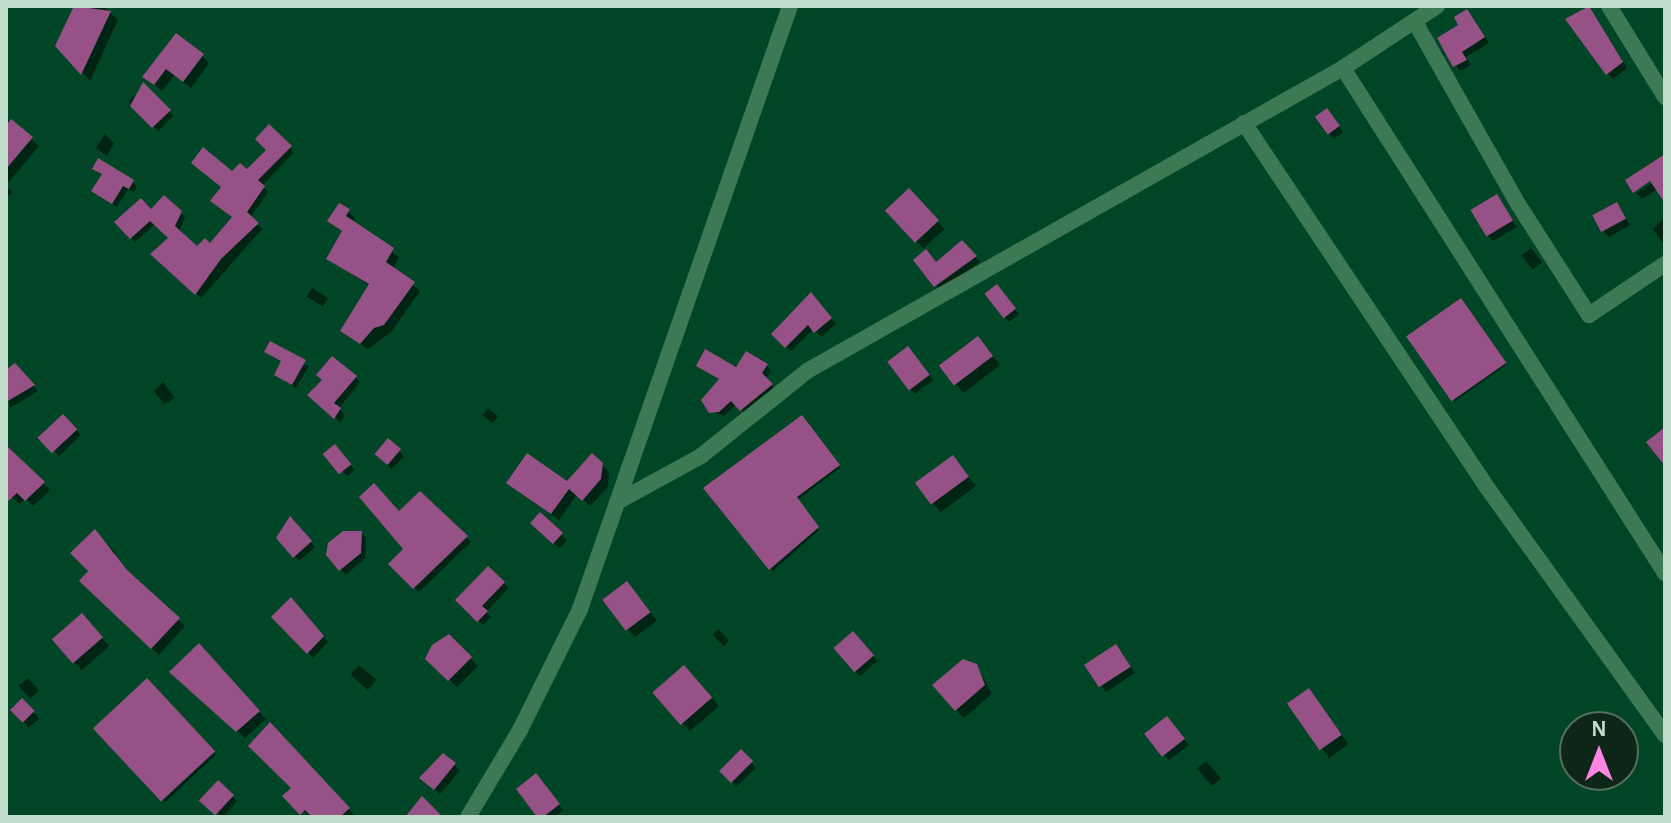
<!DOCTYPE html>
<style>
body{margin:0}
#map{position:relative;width:1671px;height:823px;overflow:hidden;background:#004526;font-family:"Alegreya Sans",sans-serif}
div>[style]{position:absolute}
.shadow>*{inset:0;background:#0007;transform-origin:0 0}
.building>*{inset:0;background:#965286;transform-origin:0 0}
.street>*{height:16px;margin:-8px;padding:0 8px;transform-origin:8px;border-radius:8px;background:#3d7955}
span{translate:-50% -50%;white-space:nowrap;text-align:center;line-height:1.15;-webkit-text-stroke:6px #0d2618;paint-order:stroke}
.frame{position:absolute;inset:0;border:8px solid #bfddc9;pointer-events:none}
.north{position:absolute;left:1559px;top:711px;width:80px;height:80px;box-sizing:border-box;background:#0d2618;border:2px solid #546f5f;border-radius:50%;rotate:0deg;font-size:22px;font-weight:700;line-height:32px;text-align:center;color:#bfddc9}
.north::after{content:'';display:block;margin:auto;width:28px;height:36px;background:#fd86e2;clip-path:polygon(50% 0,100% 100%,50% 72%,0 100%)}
</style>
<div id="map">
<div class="shadow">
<i style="clip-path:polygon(76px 6px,103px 6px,118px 20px,90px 81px,58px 46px)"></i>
<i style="clip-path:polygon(1588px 7px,1627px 68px,1613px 79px,1608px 74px)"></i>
<i style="clip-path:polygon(1467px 11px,1489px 43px,1466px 57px,1471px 65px,1460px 71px,1439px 38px,1461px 26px)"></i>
<i style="clip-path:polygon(202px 56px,209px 63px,191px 88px,174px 75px,162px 91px,145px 76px)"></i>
<i style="left:144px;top:86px;width:42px;height:22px;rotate:45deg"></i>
<i style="clip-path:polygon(1332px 116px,1343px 132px,1334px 139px,1329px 134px)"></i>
<i style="clip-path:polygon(6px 118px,39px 146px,6px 185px)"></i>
<i style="clip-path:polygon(269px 127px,294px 152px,262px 186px,268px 192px,250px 218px,262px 229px,201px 298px,153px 254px,171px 238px,155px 224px,135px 242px,117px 222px,151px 212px,164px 197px,185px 217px,179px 232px,197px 249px,210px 246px,234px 218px,233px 173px,247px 172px,269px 150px)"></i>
<i style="clip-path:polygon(105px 134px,114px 143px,107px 156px,96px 148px)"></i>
<i style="clip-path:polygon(1665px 156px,1665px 198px,1658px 189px,1642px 199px,1636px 193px,1660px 178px)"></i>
<i style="clip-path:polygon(94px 168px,132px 182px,137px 187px,134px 192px,128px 189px,117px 207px,99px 195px,104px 175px)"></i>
<i style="clip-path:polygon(6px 186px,12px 192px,6px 199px)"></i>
<i style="left:909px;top:191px;width:52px;height:29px;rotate:47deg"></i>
<i style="clip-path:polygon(1497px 197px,1517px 227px,1493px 241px,1488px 236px)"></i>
<i style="clip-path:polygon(1616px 205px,1630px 225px,1609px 237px,1604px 232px)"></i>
<i style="clip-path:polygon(348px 211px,355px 218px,352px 223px,399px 257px,393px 269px,420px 291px,391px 332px,368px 349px,350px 337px,370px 286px,328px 259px,344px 232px,330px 221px)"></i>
<i style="clip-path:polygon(1665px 217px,1665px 246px,1653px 229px)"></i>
<i style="clip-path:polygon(962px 242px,980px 262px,941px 290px,936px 285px,937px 264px)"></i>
<i style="left:1531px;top:248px;width:18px;height:12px;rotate:52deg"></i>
<i style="left:312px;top:288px;width:19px;height:10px;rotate:32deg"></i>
<i style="clip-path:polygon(1002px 292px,1019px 314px,1009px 322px,1004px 317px)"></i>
<i style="clip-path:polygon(811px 295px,836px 324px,821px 337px,814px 329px,791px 351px,774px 334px)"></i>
<i style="clip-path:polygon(1463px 303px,1506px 365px,1455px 401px,1453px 399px)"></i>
<i style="clip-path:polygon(986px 347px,1000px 365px,964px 393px,956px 385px)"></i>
<i style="clip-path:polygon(913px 354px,933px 380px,915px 394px,910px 389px)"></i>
<i style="clip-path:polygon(271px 356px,309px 366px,296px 388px,280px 378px,283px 362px)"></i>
<i style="clip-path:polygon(766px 365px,771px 370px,766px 379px,776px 390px,746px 414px,737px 404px,724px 416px,706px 409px,705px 396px,720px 380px,699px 366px)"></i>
<i style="clip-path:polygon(15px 366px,38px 391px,10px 408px,6px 373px)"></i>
<i style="clip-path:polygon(355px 377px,360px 382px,339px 408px,345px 415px,340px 422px,310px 395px)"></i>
<i style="clip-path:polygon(163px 382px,175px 398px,164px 404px,154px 391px)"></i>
<i style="left:488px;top:408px;width:13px;height:9px;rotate:39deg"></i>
<i style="left:63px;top:417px;width:25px;height:30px;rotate:45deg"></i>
<i style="clip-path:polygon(802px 417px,840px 468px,797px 500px,819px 530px,773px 571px,706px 489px)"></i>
<i style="left:388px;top:440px;width:23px;height:18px;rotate:45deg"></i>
<i style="clip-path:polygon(6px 444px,50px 490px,33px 506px,25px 498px,19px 504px,6px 491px)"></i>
<i style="clip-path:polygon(339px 452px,355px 470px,347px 476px,326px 454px)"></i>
<i style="clip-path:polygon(602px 464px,609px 472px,608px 487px,590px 506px,577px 494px,559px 520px,516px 490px,567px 484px)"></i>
<i style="clip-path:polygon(960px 466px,976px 486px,941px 512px,933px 504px)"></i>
<i style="clip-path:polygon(420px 493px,471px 542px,419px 592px,390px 564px,405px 549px,399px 514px)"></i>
<i style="left:540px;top:515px;width:37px;height:11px;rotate:43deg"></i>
<i style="clip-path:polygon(290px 519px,315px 547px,299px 561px,278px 538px)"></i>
<i style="clip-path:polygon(95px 532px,116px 553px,112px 557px,185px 626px,159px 655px,81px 581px,91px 571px)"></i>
<i style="clip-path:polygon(361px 533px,366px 538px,365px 558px,346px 575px,328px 555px)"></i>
<i style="clip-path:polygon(489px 569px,509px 588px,486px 612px,491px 617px,483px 625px,458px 600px)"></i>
<i style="clip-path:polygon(635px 592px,657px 621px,635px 637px,627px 629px)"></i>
<i style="clip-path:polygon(296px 605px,328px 642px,313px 658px,274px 617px)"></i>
<i style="clip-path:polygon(90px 624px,109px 646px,82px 670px,74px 662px)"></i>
<i style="left:718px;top:629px;width:16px;height:8px;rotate:45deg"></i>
<i style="left:853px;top:633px;width:37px;height:23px;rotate:49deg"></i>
<i style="left:449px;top:637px;width:41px;height:30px;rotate:45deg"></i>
<i style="clip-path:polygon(1120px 652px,1135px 673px,1106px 692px,1087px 666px)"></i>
<i style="clip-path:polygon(206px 653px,266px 719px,245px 738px,179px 679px)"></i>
<i style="left:359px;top:665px;width:23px;height:13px;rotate:41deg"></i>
<i style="clip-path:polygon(976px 665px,992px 694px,964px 718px,956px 710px)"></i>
<i style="clip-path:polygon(692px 675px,719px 706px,690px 731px,655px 692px)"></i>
<i style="left:28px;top:678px;width:17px;height:12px;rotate:50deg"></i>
<i style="left:147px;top:681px;width:101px;height:69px;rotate:47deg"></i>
<i style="left:1309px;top:690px;width:67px;height:24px;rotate:54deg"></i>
<i style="left:22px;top:700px;width:25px;height:14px;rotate:47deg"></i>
<i style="clip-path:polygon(1172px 724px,1189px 745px,1169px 760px,1164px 755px)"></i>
<i style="clip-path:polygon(270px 725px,354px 815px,352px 817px,310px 817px,291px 802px,294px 788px)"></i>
<i style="left:741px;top:752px;width:22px;height:27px;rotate:47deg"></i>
<i style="clip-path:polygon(444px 756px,460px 770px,440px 794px,427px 783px)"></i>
<i style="left:1206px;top:761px;width:23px;height:12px;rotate:49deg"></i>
<i style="clip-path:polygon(541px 781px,563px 810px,555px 817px,540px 817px)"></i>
<i style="clip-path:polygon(218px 783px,237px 801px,223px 817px,201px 801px)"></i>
</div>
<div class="building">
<i style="clip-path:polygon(74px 6px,111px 11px,81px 75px,55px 46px)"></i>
<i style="clip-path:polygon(1589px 6px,1623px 62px,1606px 75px,1565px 19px)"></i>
<i style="clip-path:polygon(1467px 9px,1485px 37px,1462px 52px,1467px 60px,1453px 67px,1437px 38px,1458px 25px,1454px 17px)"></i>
<i style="clip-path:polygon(176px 33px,204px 54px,183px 82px,166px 69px,154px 85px,142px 77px)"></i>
<i style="clip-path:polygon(143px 82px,171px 110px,152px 128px,130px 106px)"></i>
<i style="left:1327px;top:108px;width:22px;height:15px;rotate:54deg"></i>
<i style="clip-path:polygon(11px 119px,33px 137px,6px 169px,6px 125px)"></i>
<i style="clip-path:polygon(269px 124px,292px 146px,258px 180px,265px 186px,247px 212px,259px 223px,221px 259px,195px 295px,150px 254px,168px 238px,150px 221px,130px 239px,114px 222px,141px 198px,151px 209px,164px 195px,182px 211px,175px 226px,197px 246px,205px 238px,210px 243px,232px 217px,210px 201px,221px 187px,191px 163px,203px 147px,232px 171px,240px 163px,247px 169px,266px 150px,255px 139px)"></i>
<i style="clip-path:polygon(1665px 154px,1665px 203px,1650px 181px,1633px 193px,1625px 180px)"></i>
<i style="clip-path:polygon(98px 158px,134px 180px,129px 189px,123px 186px,112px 204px,91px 191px,102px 174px,92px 169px)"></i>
<i style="left:909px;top:188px;width:44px;height:33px;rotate:47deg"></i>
<i style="left:1497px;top:194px;width:31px;height:31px;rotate:59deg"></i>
<i style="left:1617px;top:202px;width:19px;height:28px;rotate:62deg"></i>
<i style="clip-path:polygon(339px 203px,350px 209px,346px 216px,394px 248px,386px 262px,415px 282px,384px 325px,374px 328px,360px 344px,340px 331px,369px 284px,326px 259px,342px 231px,327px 221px)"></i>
<i style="clip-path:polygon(962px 240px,977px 256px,934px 287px,913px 260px,926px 249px,936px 262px)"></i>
<i style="left:997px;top:284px;width:31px;height:16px;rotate:52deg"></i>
<i style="clip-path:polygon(811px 292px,832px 318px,814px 333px,808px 325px,785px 348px,771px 334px)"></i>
<i style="left:1461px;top:298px;width:79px;height:67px;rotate:55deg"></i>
<i style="left:978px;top:336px;width:25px;height:49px;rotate:53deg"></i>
<i style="clip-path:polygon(270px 341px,306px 360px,292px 385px,274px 375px,281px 361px,264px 352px)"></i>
<i style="left:908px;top:346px;width:36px;height:26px;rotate:53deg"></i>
<i style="clip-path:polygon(705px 349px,736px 367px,746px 351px,768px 364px,762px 373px,773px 384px,740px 411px,731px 401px,719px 412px,709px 413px,701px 400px,719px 379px,696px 366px)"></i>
<i style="clip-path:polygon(332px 356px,357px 376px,334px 403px,341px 408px,334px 419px,307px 395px,322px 380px,316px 375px)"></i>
<i style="clip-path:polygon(15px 363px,35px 385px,6px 402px,6px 370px)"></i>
<i style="left:63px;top:414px;width:21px;height:35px;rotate:47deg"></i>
<i style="clip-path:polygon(802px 415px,840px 465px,797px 497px,819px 527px,769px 570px,703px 488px)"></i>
<i style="clip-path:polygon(1665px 427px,1665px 466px,1646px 442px)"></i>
<i style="left:388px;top:438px;width:17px;height:21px;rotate:40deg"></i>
<i style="left:335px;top:444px;width:26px;height:16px;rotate:51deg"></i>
<i style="clip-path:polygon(6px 445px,45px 482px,25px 501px,17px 493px,6px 503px)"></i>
<i style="clip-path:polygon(527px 453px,567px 481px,592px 453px,603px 463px,601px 479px,582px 501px,569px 489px,551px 514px,506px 483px)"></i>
<i style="left:953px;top:455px;width:27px;height:47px;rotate:54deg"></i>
<i style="clip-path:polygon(374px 483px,399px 511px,420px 491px,468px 536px,413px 589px,388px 564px,403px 549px,359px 497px)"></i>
<i style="left:540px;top:512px;width:31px;height:15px;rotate:42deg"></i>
<i style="clip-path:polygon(290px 516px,312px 541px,293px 558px,276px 538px)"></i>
<i style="clip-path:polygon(95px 529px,127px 570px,180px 618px,151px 649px,79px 581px,88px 571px,70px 553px)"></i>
<i style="clip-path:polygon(343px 531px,362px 531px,361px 553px,339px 571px,326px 555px,328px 543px)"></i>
<i style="clip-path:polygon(488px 566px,505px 582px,482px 606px,488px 611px,477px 622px,455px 600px)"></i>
<i style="left:627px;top:581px;width:39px;height:31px;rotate:53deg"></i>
<i style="clip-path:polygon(291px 597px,324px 636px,307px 654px,271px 617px)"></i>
<i style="left:82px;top:613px;width:32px;height:40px;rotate:49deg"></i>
<i style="left:853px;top:631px;width:32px;height:26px;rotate:49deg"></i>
<i style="clip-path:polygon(449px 634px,472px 657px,448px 681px,425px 659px,432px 645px)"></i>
<i style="clip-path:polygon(199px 643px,260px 711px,236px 732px,169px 672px)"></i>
<i style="left:1116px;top:644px;width:27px;height:38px;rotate:57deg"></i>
<i style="clip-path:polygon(963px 659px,977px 664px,985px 685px,955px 711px,932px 685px)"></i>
<i style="left:684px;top:665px;width:43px;height:42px;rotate:49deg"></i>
<i style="left:147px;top:678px;width:100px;height:74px;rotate:47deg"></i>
<i style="left:1309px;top:688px;width:57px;height:27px;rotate:55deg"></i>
<i style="left:22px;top:698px;width:18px;height:17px;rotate:45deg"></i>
<i style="left:1167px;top:716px;width:29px;height:29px;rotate:52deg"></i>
<i style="clip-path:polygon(270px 722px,350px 808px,340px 817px,312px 817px,305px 810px,300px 815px,282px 796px,291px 788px,248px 746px)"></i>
<i style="left:741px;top:749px;width:17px;height:31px;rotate:45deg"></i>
<i style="clip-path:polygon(443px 753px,456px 763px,434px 790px,419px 778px)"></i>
<i style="clip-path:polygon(536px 773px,560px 804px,543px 817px,537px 817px,516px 789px)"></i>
<i style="left:218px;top:780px;width:22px;height:28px;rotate:43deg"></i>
<i style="clip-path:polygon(422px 796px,443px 817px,405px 817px)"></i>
</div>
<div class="street">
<i style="left:1609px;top:6px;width:107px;rotate:58.4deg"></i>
<i style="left:1415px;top:22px;width:209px;rotate:60.5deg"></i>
<i style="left:1518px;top:204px;width:132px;rotate:57.4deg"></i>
<i style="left:1589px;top:315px;width:92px;rotate:-33.9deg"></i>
<i style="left:1343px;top:68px;width:599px;rotate:57.48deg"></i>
<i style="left:1244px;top:123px;width:436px;rotate:56.3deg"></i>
<i style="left:1486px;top:486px;width:307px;rotate:54.3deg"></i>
<i style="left:617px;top:502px;width:96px;rotate:-28.7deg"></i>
<i style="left:701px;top:456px;width:136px;rotate:-38.7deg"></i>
<i style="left:807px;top:371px;width:616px;rotate:-29.48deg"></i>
<i style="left:1343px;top:68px;width:113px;rotate:-33.4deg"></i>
<i style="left:468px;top:817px;width:101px;rotate:-59.1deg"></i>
<i style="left:520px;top:730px;width:135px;rotate:-63.6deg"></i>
<i style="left:580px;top:609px;width:639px;rotate:-70.8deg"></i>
</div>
<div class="frame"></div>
<div class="north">N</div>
</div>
